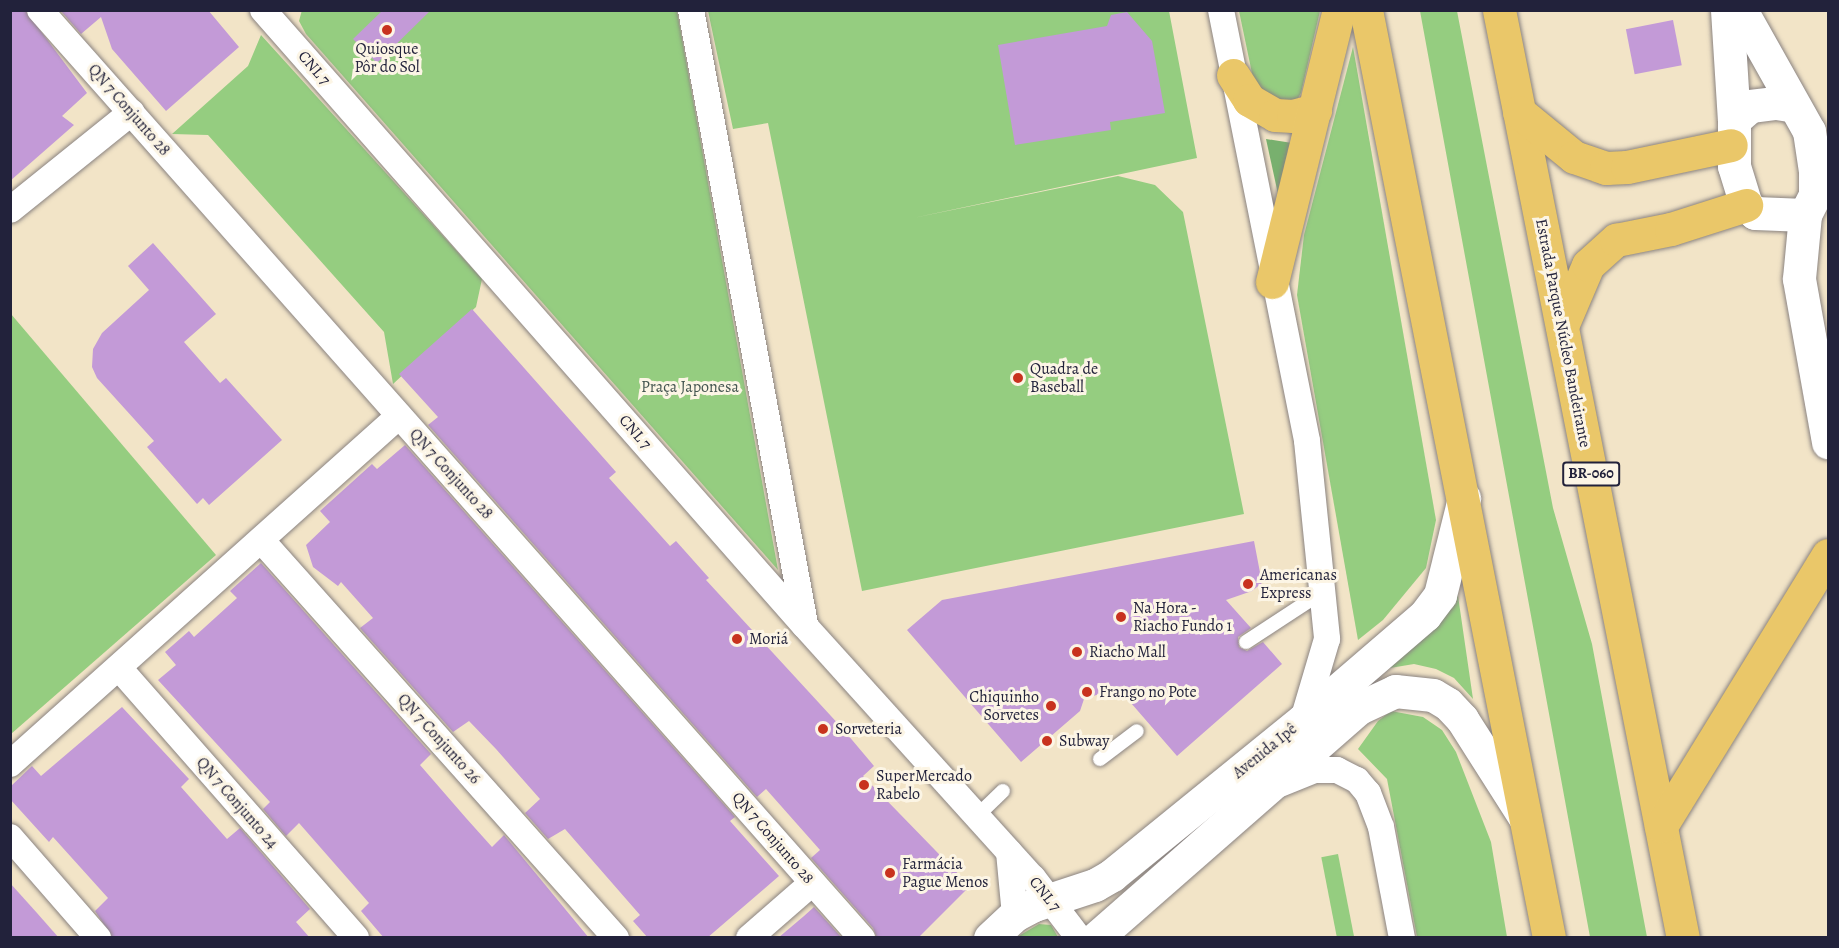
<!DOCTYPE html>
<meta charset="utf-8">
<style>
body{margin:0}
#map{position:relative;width:1839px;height:948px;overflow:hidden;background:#f2e4c7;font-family:Alegreya,serif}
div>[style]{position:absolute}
.green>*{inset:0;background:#95cd80;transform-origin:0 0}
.forest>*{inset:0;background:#78b06e}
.building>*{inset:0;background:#c39ad7;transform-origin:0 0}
.roads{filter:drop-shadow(0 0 2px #8a8381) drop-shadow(0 0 2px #8a8381)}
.service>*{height:14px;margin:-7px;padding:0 7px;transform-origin:7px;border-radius:7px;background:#fff}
.minor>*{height:26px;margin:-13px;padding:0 13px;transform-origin:13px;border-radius:13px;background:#fff}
.tertiary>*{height:33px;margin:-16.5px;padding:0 16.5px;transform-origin:16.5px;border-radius:16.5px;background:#fff}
.trunk>*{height:33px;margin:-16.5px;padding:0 16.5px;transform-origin:16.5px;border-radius:16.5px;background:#eac769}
.dots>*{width:16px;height:16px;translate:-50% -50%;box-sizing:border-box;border:3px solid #fcf5e5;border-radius:50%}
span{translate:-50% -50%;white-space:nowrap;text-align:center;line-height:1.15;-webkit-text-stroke:6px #fcf5e5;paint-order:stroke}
.shield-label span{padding:2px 4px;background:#fcf5e5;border:2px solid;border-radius:4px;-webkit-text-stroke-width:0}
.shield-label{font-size:15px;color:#22223b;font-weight:700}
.poi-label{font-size:16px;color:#22223b}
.left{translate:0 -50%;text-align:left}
.right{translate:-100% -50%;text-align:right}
.street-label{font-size:16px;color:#22223b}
.park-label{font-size:16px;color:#445550}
.frame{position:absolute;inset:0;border:12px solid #22223b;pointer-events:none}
</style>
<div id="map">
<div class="green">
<i style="clip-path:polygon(302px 10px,677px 11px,778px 570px,306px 34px,299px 21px)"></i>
<i style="clip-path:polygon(708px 11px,1169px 11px,1197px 158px,913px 218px,1118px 176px,1155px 185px,1183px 212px,1244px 514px,862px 591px,768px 123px,733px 129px)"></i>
<i style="clip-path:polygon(1239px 11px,1320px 11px,1301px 93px,1294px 105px,1275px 108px,1253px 78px)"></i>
<i style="clip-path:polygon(1420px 11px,1457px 11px,1553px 508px,1592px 644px,1647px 937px,1590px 937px)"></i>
<i style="clip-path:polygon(261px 35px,482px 279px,476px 307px,393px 384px,384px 332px,208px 135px,172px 134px,248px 66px)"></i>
<i style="clip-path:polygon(1353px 47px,1436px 520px,1426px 568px,1383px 620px,1358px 640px,1297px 295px,1304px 235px)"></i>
<i style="clip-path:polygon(11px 314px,216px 555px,11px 734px,10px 734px)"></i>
<i style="clip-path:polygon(1457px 589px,1473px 699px,1454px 678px,1436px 669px,1414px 664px,1384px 669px)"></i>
<i style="clip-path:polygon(1391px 711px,1423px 717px,1442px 730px,1456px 752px,1491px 842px,1507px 937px,1417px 937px,1387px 779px,1358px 749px,1378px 721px)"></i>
<i style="left:1338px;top:854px;width:85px;height:17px;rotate:79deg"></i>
<i style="clip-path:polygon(1039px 924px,1051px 925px,1058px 937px,1017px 937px)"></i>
</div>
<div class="forest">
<i style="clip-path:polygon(1266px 139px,1292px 143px,1278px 194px)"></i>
</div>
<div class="building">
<i style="clip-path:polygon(10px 10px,25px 10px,87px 93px,62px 116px,74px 125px,10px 181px)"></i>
<i style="clip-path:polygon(60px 10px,208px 10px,239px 47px,166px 111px,112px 49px,101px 17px,81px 34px)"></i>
<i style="clip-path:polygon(383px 10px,431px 10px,377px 63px,353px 39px)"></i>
<i style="clip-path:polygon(1127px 12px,1152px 41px,1165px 113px,1110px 122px,1111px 130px,1015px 145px,998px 45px,1107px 26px,1111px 15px)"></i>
<i style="left:1673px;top:20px;width:46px;height:48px;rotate:79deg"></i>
<i style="clip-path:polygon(153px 243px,216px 314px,184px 342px,220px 383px,226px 378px,282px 440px,209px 505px,203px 498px,197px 504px,147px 447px,154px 441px,97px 378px,92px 367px,93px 349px,102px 333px,149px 290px,128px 266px)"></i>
<i style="clip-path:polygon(472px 309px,616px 472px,609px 478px,670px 546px,676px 541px,709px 578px,706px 580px,842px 728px,874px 766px,863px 776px,970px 886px,918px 938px,877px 938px,873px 928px,811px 858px,820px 850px,766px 789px,757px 797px,428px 425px,438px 417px,399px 374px)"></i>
<i style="clip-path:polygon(405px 445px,735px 817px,730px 821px,779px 876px,707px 938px,648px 938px,633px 921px,640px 915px,565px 829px,548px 839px,525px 813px,540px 799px,496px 749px,469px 721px,453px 732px,360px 628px,373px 618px,341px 582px,338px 586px,313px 567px,306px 545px,330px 522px,320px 511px,372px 464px,377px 469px)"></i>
<i style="clip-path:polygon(1254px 541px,1262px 583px,1252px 591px,1226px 600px,1251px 628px,1238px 637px,1239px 647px,1247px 651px,1263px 642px,1282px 664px,1177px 756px,1118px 688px,1084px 699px,1080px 711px,1021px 762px,907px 630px,942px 600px)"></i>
<i style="clip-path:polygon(261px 563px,431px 754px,420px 765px,466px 818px,492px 847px,504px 835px,589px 938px,384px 938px,361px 911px,369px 903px,299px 823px,286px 836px,263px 809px,270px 802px,158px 680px,176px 665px,165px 652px,189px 631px,194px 637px,237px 598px,230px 591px)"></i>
<i style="clip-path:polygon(122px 707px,189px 779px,181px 787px,227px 839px,240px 828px,310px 909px,296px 922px,310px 938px,113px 938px,95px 911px,108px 898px,53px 837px,49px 842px,10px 799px,10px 787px,32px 766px,41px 776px)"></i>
<i style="clip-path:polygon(10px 883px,37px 913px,59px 938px,10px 938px)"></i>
<i style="clip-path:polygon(814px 907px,842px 938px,778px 938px,804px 916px)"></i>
</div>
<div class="roads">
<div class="service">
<i style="left:1246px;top:642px;width:90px;rotate:-33.2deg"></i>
<i style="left:1100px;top:759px;width:46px;rotate:-37.1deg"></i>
<i style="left:977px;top:816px;width:36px;rotate:-44deg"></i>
</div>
<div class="minor">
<i style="left:40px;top:10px;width:1240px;rotate:48.47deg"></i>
<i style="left:263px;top:10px;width:820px;rotate:48.66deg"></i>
<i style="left:805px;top:626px;width:340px;rotate:47.9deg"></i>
<i style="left:1033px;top:878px;width:76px;rotate:52.5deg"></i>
<i style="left:691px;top:10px;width:624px;rotate:79.48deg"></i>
<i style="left:1221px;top:10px;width:439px;rotate:78.7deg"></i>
<i style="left:1307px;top:441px;width:199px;rotate:84.2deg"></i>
<i style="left:1327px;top:639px;width:84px;rotate:106.5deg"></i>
<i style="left:10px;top:210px;width:156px;rotate:-38.8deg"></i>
<i style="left:262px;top:541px;width:532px;rotate:48.28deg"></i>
<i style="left:119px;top:668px;width:359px;rotate:48.7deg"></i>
<i style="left:10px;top:764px;width:522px;rotate:-41.82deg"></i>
<i style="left:1280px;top:784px;width:38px;rotate:-22deg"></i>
<i style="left:1315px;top:770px;width:22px"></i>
<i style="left:1337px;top:770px;width:22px;rotate:27deg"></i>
<i style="left:1357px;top:780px;width:17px;rotate:50deg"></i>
<i style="left:1368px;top:793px;width:36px;rotate:69deg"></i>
<i style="left:1381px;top:827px;width:113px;rotate:79.3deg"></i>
<i style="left:10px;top:837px;width:134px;rotate:48.9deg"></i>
<i style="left:1009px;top:852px;width:63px;rotate:84.6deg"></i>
<i style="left:749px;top:938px;width:84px;rotate:-41.1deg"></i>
</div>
<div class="tertiary">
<i style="left:1727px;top:10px;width:110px;rotate:86.4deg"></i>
<i style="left:1741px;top:10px;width:139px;rotate:60.7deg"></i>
<i style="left:1809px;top:131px;width:40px;rotate:81.5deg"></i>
<i style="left:1815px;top:171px;width:24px;rotate:90deg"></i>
<i style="left:1815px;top:195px;width:22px;rotate:117deg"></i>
<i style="left:1805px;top:215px;width:50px;rotate:-177.7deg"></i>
<i style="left:1755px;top:213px;width:12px;rotate:-138deg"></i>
<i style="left:1746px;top:205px;width:41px;rotate:-107.1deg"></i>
<i style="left:1734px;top:166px;width:46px;rotate:-90deg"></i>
<i style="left:1734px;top:120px;width:21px;rotate:-41deg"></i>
<i style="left:1750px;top:106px;width:26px;rotate:-7deg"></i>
<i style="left:1776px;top:103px;width:18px;rotate:9deg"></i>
<i style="left:1805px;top:215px;width:64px;rotate:95.4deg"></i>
<i style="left:1799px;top:279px;width:166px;rotate:79.9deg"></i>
<i style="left:990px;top:938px;width:34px;rotate:-43deg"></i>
<i style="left:1015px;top:915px;width:21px;rotate:-28deg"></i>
<i style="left:1034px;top:905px;width:64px;rotate:-18.2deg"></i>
<i style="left:1095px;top:885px;width:20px;rotate:-30deg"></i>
<i style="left:1112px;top:875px;width:246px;rotate:-39.1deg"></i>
<i style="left:1303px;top:720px;width:161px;rotate:-40.7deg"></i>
<i style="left:1425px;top:615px;width:25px;rotate:-53deg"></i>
<i style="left:1440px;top:595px;width:100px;rotate:-76.1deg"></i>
<i style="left:1096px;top:938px;width:349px;rotate:-41.2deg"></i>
<i style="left:1359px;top:708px;width:40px;rotate:-25deg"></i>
<i style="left:1395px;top:691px;width:38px;rotate:6deg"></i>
<i style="left:1433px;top:695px;width:17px;rotate:31deg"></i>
<i style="left:1448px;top:704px;width:21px;rotate:47deg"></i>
<i style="left:1462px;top:719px;width:117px;rotate:57.5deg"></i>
</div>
<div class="trunk">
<i style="left:1366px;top:10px;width:946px;rotate:78.84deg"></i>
<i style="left:1499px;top:10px;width:946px;rotate:78.79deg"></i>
<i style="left:1233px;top:75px;width:30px;rotate:57deg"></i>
<i style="left:1249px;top:100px;width:30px;rotate:30deg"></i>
<i style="left:1275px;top:115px;width:18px;rotate:3deg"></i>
<i style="left:1293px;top:116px;width:23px;rotate:-15deg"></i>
<i style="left:1519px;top:112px;width:71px;rotate:39.3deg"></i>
<i style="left:1574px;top:157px;width:34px;rotate:19deg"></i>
<i style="left:1606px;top:168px;width:21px;rotate:-3deg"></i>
<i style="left:1627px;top:167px;width:106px;rotate:-11.9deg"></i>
<i style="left:1272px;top:282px;width:280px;rotate:-76.2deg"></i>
<i style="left:1562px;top:326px;width:66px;rotate:-66.9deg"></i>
<i style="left:1588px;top:265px;width:38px;rotate:-42deg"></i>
<i style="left:1616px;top:240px;width:56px;rotate:-11.3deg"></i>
<i style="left:1671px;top:229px;width:79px;rotate:-17.7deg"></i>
<i style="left:1661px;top:826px;width:318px;rotate:-58.4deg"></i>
</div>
</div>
<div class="dots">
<i style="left:387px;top:30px;background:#c8321e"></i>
<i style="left:1018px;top:378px;background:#c8321e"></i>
<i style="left:1248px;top:584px;background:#c8321e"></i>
<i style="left:1121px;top:617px;background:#c8321e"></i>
<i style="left:737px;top:639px;background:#c8321e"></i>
<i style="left:1077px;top:652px;background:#c8321e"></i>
<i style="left:1087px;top:692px;background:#c8321e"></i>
<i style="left:1051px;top:706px;background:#c8321e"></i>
<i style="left:823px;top:729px;background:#c8321e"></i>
<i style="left:1047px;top:741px;background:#c8321e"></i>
<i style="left:864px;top:785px;background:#c8321e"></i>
<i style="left:890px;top:873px;background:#c8321e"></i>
</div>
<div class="shield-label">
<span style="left:1591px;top:474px">BR-060</span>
</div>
<div class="poi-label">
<span style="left:387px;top:58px">Quiosque<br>Pôr do Sol</span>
<span class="left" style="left:1030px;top:378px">Quadra de<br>Baseball</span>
<span class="left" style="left:1260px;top:584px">Americanas<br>Express</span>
<span class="left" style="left:1133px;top:617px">Na Hora -<br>Riacho Fundo 1</span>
<span class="left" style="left:749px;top:639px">Moriá</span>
<span class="left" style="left:1089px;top:652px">Riacho Mall</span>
<span class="left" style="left:1099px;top:692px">Frango no Pote</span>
<span class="right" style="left:1039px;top:706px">Chiquinho<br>Sorvetes</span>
<span class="left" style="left:835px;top:729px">Sorveteria</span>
<span class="left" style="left:1059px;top:741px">Subway</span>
<span class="left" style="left:876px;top:785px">SuperMercado<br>Rabelo</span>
<span class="left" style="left:902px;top:873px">Farmácia<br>Pague Menos</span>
</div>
<div class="street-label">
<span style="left:314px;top:68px;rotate:49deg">CNL 7</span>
<span style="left:129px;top:110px;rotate:49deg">QN 7 Conjunto 28</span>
<span style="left:1563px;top:333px;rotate:79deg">Estrada Parque Núcleo Bandeirante</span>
<span style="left:635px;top:432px;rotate:49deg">CNL 7</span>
<span style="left:451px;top:474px;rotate:48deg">QN 7 Conjunto 28</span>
<span style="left:439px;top:739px;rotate:48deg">QN 7 Conjunto 26</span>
<span style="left:1265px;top:751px;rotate:-39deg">Avenida Ipê</span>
<span style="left:237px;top:803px;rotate:49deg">QN 7 Conjunto 24</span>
<span style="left:773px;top:838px;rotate:49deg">QN 7 Conjunto 28</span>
<span style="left:1045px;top:894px;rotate:51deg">CNL 7</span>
</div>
<div class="park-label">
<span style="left:690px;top:387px">Praça Japonesa</span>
</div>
<div class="frame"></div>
</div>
